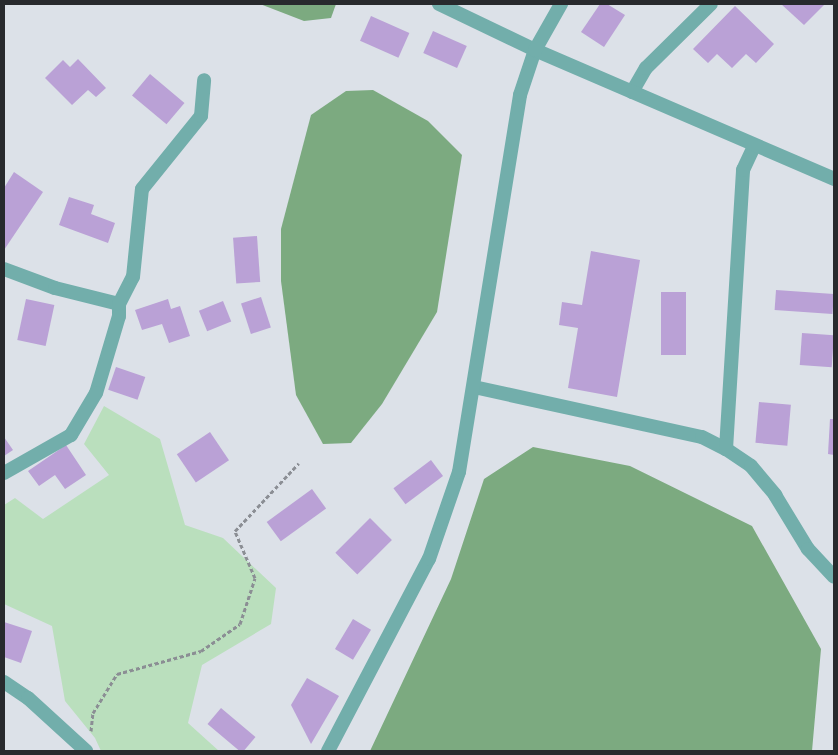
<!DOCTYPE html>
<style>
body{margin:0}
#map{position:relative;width:838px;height:755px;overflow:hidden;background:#dce1e8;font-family:"Alegreya Sans",sans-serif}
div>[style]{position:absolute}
.green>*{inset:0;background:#badfbd}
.forest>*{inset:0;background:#7caa80}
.building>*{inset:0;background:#baa1d6;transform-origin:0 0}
.path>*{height:3px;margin-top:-1.5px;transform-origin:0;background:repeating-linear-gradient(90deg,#8b8e94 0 4px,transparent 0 6.5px)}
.minor>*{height:14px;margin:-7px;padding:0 7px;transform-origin:7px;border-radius:7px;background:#72aeab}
.tertiary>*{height:14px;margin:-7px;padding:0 7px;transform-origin:7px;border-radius:7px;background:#72aeab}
span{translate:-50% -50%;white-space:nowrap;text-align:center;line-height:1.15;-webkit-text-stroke:4.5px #dce1e8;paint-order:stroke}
.frame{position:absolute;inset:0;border:5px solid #282a2d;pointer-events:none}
</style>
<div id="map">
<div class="green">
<i style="clip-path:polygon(104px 406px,160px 439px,185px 525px,223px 538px,276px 588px,271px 624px,202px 665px,188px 723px,219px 751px,101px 751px,95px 738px,65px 701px,52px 626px,4px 604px,4px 505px,15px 498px,43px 519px,109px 475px,84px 444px)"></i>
</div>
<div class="forest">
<i style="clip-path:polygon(260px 4px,336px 4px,331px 18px,304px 21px)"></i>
<i style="clip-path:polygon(373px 90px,428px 121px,462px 155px,437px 312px,382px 404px,351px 443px,323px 444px,296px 395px,281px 281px,281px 229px,311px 115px,346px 91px)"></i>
<i style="clip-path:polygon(533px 447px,630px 466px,752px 526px,821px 649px,812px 751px,370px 751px,451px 579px,484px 479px)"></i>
</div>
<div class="building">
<i style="clip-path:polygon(600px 4px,607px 4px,625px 15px,604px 47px,581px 32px)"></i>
<i style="clip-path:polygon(781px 4px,825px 4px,804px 25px)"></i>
<i style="clip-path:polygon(735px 6px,774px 44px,756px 63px,746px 54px,732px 68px,717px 54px,708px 63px,693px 49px)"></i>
<i style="left:371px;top:16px;width:42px;height:27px;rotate:24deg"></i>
<i style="left:433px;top:31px;width:37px;height:24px;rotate:24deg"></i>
<i style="clip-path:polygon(78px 59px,106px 88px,96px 97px,88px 90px,72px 105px,45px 78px,63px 60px,70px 67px)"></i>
<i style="left:150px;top:74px;width:45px;height:28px;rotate:40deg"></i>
<i style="clip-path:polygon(14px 172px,43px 192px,4px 250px,4px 188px)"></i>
<i style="clip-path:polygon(69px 197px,94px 205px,91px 214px,115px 223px,108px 243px,59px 225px)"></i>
<i style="left:257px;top:236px;width:46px;height:24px;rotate:86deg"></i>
<i style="clip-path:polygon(591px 251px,640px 260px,617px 397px,568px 388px,578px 328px,559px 325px,562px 302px,582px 305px)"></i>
<i style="left:776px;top:290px;width:58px;height:20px;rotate:4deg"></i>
<i style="left:661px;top:292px;width:25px;height:63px"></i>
<i style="left:261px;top:297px;width:32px;height:21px;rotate:72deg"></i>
<i style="left:26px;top:299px;width:29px;height:42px;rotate:12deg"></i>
<i style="clip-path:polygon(168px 299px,171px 309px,180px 306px,190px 336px,169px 343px,162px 324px,142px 330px,135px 310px)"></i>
<i style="left:223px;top:301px;width:22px;height:26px;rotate:68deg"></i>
<i style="left:802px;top:333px;width:32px;height:32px;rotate:4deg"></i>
<i style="left:116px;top:367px;width:31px;height:24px;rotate:19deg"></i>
<i style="left:759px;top:402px;width:32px;height:41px;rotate:5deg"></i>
<i style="clip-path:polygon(830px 419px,834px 419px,834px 455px,828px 454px)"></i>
<i style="left:210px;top:432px;width:34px;height:40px;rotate:56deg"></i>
<i style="clip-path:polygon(4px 437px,13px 450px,4px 456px)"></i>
<i style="clip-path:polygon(66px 445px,86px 475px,65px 489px,55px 475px,39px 486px,28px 471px)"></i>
<i style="left:431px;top:460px;width:20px;height:47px;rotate:53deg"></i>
<i style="left:312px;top:489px;width:24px;height:56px;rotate:54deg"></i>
<i style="left:370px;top:518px;width:31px;height:49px;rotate:45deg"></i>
<i style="left:353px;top:619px;width:21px;height:35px;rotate:31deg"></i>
<i style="clip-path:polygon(4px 622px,32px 631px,21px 663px,4px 657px)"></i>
<i style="clip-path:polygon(307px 678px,339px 696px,311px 744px,291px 705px)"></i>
<i style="left:221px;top:708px;width:45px;height:21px;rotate:40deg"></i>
</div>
<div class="path">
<i style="left:91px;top:731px;width:18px;rotate:-84deg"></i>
<i style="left:93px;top:713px;width:46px;rotate:-58.4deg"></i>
<i style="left:117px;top:674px;width:87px;rotate:-15.3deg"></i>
<i style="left:201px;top:651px;width:47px;rotate:-34.7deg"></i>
<i style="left:240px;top:624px;width:48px;rotate:-71.9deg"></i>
<i style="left:255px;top:578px;width:51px;rotate:-113.1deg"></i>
<i style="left:235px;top:531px;width:93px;rotate:-46.7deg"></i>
</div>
<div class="minor">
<i style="left:632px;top:92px;width:28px;rotate:-60deg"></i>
<i style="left:646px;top:68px;width:91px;rotate:-44.6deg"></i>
<i style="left:4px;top:269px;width:54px;rotate:20.4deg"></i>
<i style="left:55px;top:288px;width:66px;rotate:14deg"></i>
<i style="left:119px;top:304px;width:12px;rotate:90deg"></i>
<i style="left:119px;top:316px;width:80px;rotate:106.6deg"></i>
<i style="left:96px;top:393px;width:49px;rotate:120.8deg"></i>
<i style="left:71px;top:435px;width:77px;rotate:150.4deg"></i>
<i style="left:119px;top:304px;width:30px;rotate:-63deg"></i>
<i style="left:133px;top:277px;width:88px;rotate:-84.2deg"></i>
<i style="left:142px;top:189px;width:94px;rotate:-51.1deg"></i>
<i style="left:201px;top:116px;width:36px;rotate:-85deg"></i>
<i style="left:474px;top:387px;width:233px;rotate:12.4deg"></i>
<i style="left:702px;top:437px;width:27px;rotate:27deg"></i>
<i style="left:726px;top:449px;width:30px;rotate:34deg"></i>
<i style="left:751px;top:466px;width:38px;rotate:50deg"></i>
<i style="left:775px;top:495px;width:63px;rotate:58.6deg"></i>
<i style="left:808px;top:549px;width:38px;rotate:47deg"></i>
<i style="left:726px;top:449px;width:280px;rotate:-86.5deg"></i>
<i style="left:743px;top:170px;width:26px;rotate:-65deg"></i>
<i style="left:4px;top:682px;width:29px;rotate:34deg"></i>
<i style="left:28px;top:698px;width:79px;rotate:42.4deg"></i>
<i style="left:328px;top:751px;width:217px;rotate:-62.3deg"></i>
<i style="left:429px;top:559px;width:92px;rotate:-71deg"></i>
<i style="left:459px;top:472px;width:382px;rotate:-80.8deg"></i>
<i style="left:520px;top:95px;width:47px;rotate:-71.6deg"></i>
</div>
<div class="tertiary">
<i style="left:439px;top:4px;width:106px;rotate:25.6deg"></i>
<i style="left:535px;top:50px;width:326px;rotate:23.3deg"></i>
<i style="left:535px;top:50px;width:53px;rotate:-60.5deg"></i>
</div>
<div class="frame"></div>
</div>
